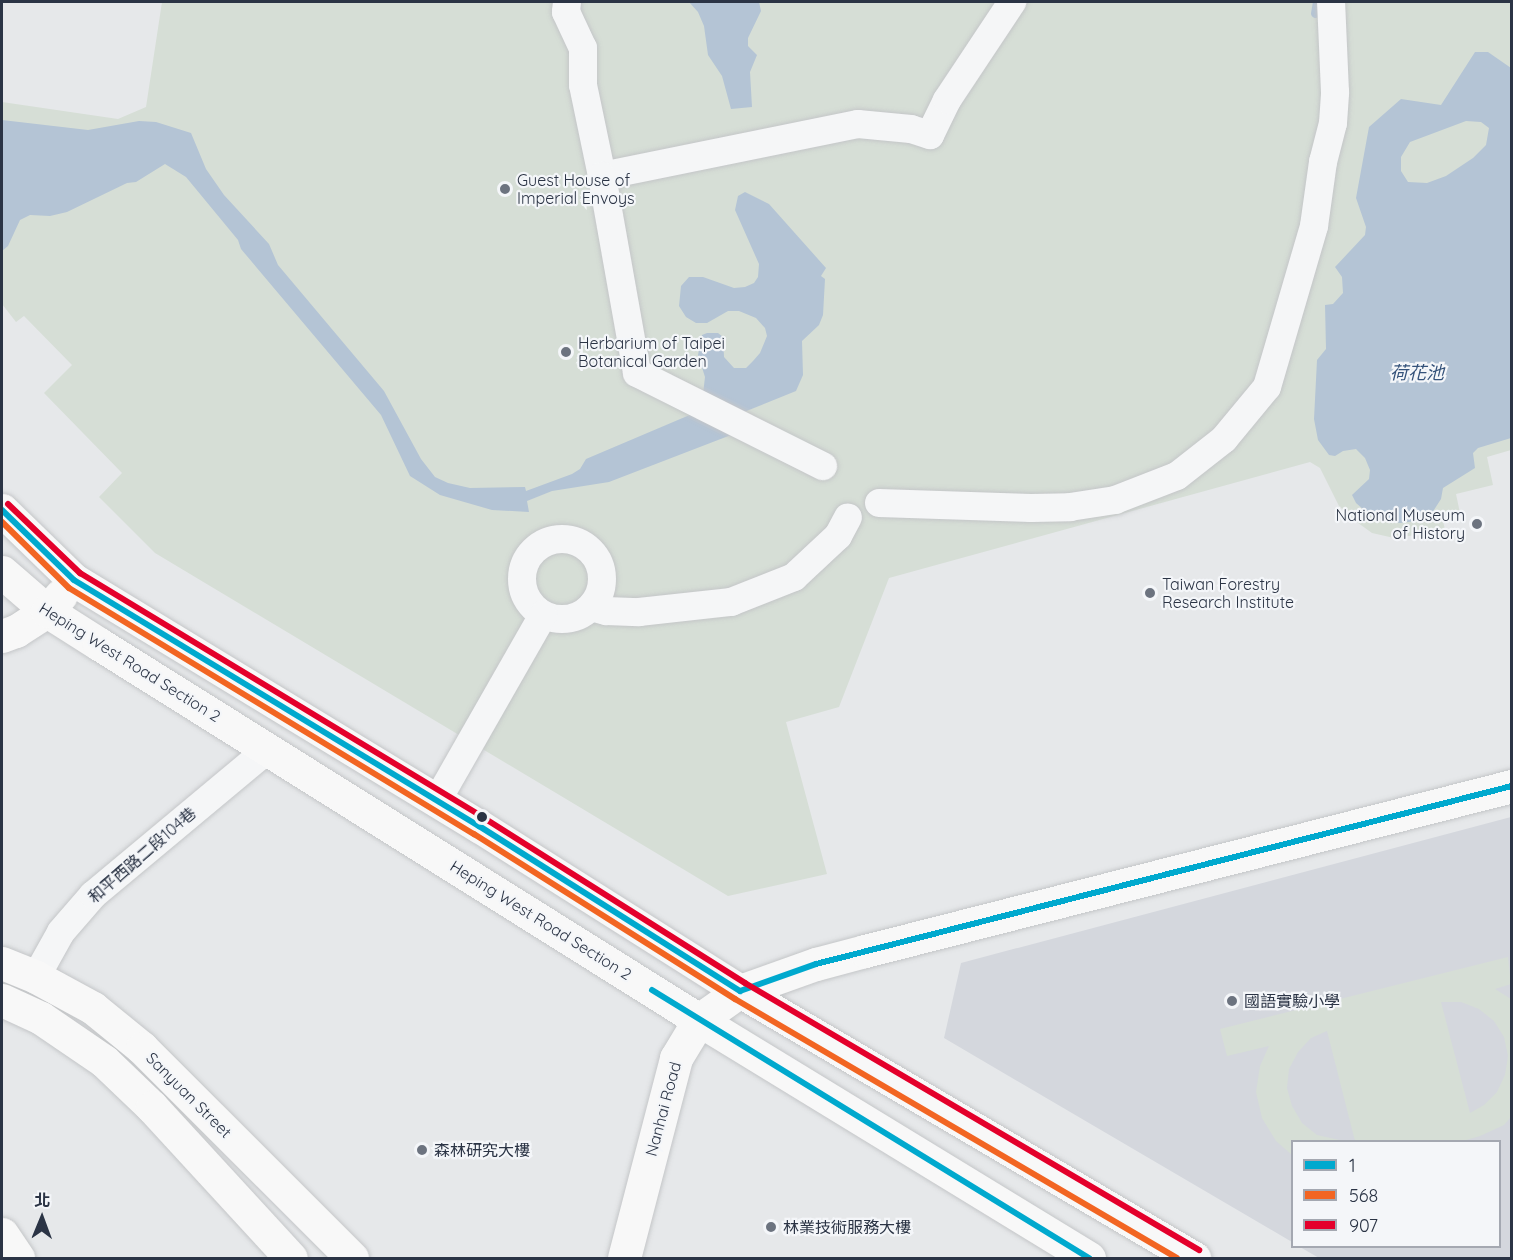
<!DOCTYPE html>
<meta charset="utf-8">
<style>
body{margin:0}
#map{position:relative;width:1513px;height:1260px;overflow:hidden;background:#e6e8ea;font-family:Quicksand,"Noto Sans TC",sans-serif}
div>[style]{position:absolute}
.built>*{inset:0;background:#d4d7dd}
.green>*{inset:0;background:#d6ded6}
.water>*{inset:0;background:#b4c4d5}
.stream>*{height:9px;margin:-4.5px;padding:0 4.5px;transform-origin:4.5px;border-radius:4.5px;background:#b4c4d5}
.roads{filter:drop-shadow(0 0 2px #c4c6c8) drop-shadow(0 0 2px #c4c6c8)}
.street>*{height:28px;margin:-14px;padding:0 14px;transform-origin:14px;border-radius:14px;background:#f5f6f7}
.street>.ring{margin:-14px;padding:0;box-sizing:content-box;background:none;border:28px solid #f5f6f7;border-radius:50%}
.secondary>*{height:33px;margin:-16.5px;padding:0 16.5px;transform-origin:16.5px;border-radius:16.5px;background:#f8f8f8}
.bus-1>*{height:6px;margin:-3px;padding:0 3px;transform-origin:3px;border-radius:3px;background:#00a9ce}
.bus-2>*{height:6px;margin:-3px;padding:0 3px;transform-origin:3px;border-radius:3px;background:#f26522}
.bus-3>*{height:6px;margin:-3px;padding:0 3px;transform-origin:3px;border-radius:3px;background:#e4002b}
.dots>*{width:16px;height:16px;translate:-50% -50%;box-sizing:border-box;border:3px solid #f4f6f9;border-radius:50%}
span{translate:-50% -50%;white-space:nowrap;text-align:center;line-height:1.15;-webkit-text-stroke:4.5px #f4f6f9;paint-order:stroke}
.poi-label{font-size:16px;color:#2b3445}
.left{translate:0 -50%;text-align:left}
.right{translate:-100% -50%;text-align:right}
.street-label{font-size:16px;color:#2b3445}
.water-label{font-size:18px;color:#34527a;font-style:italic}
.frame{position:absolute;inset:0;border:3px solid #2b3445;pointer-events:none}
.legend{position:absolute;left:1291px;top:1140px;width:210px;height:108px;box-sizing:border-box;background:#f4f6f9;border:2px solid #a4a8b1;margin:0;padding:8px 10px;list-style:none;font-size:18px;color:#2b3445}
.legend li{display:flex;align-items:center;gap:12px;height:30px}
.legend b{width:30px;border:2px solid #a4a8b1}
.north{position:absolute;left:12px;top:1188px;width:60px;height:60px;-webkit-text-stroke:4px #f4f6f9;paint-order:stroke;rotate:1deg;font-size:16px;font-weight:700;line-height:24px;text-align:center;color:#2b3445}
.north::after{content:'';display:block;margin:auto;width:21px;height:27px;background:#2b3445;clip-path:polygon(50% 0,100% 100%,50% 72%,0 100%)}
</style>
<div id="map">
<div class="built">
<i style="clip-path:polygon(1511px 817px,1511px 1258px,1319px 1258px,1300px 1247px,1500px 1246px,1500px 1142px,1292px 1142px,1292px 1242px,944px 1038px,961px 963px)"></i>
</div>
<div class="green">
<i style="clip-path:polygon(162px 2px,1511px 2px,1511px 450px,1487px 457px,1493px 485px,1456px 494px,1460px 513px,1442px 518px,1445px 529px,1416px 535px,1394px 538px,1372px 533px,1354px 520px,1339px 506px,1320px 468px,1310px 462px,889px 578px,839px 707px,786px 722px,827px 874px,728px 896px,155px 553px,99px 497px,122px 473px,44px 393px,72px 365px,24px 316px,16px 322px,2px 304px,2px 102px,118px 119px,146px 107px)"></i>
<i style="clip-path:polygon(evenodd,1508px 957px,1511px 984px,1495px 989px,1511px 999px,1511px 1117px,1504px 1125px,1480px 1136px,1459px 1142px,1355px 1141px,1327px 1031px,1311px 1038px,1298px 1052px,1289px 1069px,1287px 1088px,1292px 1106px,1302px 1123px,1317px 1135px,1344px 1141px,1292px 1142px,1292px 1155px,1276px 1141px,1262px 1118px,1256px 1092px,1260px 1066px,1269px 1046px,1227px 1056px,1220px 1029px,1508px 957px,1441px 1002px,1461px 1002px,1479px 1009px,1494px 1021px,1504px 1037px,1508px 1056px,1505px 1075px,1497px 1092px,1484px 1105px,1470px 1113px,1441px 1002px)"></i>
</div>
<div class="water">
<i style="clip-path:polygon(689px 2px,759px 2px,761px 11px,748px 38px,748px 46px,757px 55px,750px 72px,752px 107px,731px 109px,722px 76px,708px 55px,704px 26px,698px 12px)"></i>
<i style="clip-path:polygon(evenodd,1475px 52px,1488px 52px,1511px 68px,1511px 438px,1478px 448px,1473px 453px,1475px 468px,1443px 488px,1441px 499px,1432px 513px,1416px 521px,1400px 523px,1381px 519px,1364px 510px,1356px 503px,1352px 495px,1369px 479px,1370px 470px,1365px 458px,1356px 449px,1343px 451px,1335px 456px,1329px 455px,1318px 440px,1314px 419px,1317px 360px,1326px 349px,1325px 305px,1333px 304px,1343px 293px,1342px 277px,1335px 267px,1365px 235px,1366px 227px,1356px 198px,1369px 127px,1401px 99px,1441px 105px,1475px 52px,1466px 121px,1481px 122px,1489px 128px,1486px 145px,1473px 158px,1446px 176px,1427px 183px,1408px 182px,1401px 171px,1401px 157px,1410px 142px,1466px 121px)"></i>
<i style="clip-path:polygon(2px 120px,88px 130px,139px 121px,156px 122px,191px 133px,206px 169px,224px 195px,269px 244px,278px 265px,384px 391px,421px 459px,435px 477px,448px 483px,470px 488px,525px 487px,526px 491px,572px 474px,580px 469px,586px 459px,692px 414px,703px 394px,705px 377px,698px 355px,702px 335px,707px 333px,718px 333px,723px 337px,724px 357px,734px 368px,746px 368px,753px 361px,760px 353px,767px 336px,765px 328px,756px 318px,739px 311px,728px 311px,707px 323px,696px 323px,686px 317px,679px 306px,681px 286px,689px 277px,703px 277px,734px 288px,745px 287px,754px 283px,758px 277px,759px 264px,735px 210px,738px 196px,745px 192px,769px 204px,826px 268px,821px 276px,825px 279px,823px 315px,819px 325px,802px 341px,803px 375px,796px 391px,744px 412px,731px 435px,609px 482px,552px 491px,527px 501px,529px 512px,492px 510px,440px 495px,410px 476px,381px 415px,241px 249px,238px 240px,186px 177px,165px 164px,136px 182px,127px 183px,67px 212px,50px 216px,30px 215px,20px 220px,8px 246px,2px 251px)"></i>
</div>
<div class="stream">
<i style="left:1315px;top:13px;width:11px;rotate:-80deg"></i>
</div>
<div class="roads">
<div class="street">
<i style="left:567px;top:2px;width:10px;rotate:96deg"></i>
<i style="left:566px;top:12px;width:40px;rotate:65deg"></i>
<i style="left:583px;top:48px;width:37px;rotate:90deg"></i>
<i style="left:583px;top:85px;width:93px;rotate:78.2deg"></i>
<i style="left:602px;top:176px;width:261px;rotate:-11.5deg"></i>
<i style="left:858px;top:124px;width:53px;rotate:5.4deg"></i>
<i style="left:911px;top:129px;width:20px;rotate:18deg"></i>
<i style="left:930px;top:135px;width:39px;rotate:-64deg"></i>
<i style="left:947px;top:100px;width:118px;rotate:-56.4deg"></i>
<i style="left:602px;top:176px;width:200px;rotate:79.9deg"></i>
<i style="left:637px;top:373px;width:208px;rotate:26.6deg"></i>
<i style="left:879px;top:503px;width:152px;rotate:1.9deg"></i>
<i style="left:1031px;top:508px;width:39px;rotate:-1deg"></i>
<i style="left:1070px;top:507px;width:46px;rotate:-8.8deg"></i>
<i style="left:1115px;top:500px;width:66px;rotate:-21.2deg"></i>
<i style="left:1177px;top:476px;width:60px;rotate:-38.2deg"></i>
<i style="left:1224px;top:439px;width:67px;rotate:-50.4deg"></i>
<i style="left:1267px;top:387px;width:168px;rotate:-73.7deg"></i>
<i style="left:1314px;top:226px;width:65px;rotate:-82deg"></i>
<i style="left:1323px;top:162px;width:40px;rotate:-75.6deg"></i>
<i style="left:1333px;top:123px;width:31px;rotate:-86deg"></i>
<i style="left:1335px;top:92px;width:90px;rotate:-92.5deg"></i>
<i class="ring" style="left:522px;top:539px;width:52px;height:52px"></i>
<i style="left:591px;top:607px;width:16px;rotate:15deg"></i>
<i style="left:606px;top:611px;width:33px;rotate:2deg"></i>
<i style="left:639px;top:612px;width:93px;rotate:-6.2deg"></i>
<i style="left:731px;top:602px;width:68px;rotate:-21.6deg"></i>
<i style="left:794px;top:577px;width:60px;rotate:-43deg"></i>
<i style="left:838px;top:536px;width:21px;rotate:-62deg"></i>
<i style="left:437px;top:801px;width:214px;rotate:-60.3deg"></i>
<i style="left:36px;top:977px;width:51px;rotate:-60.9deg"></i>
<i style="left:61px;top:932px;width:49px;rotate:-49.1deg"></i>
<i style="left:93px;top:895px;width:228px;rotate:-39.8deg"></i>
</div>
<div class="secondary">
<i style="left:2px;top:510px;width:100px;rotate:44.2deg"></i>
<i style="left:74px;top:580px;width:474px;rotate:31.3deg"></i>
<i style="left:479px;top:826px;width:309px;rotate:32.3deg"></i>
<i style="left:740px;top:991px;width:527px;rotate:30.46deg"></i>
<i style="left:2px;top:572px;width:60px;rotate:40.9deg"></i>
<i style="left:47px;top:611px;width:62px;rotate:32.4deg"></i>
<i style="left:99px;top:644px;width:708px;rotate:32.07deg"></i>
<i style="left:699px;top:1020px;width:457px;rotate:31.4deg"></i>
<i style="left:2px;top:636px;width:15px;rotate:-20deg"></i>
<i style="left:16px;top:631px;width:37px;rotate:-33deg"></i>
<i style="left:47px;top:611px;width:21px;rotate:-49deg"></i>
<i style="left:2px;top:963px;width:37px;rotate:22deg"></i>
<i style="left:36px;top:977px;width:65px;rotate:28.5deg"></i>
<i style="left:93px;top:1008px;width:63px;rotate:39.2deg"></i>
<i style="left:142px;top:1048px;width:297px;rotate:45deg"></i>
<i style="left:2px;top:1000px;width:43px;rotate:24.8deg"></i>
<i style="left:41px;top:1018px;width:76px;rotate:34.3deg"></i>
<i style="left:104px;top:1061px;width:66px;rotate:43.8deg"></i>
<i style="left:152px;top:1107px;width:205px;rotate:47.4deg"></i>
<i style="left:2px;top:1234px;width:29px;rotate:56deg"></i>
<i style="left:624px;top:1258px;width:207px;rotate:-75.4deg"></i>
<i style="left:676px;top:1058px;width:44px;rotate:-58.8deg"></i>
<i style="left:699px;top:1020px;width:50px;rotate:-35.3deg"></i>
<i style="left:740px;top:991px;width:81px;rotate:-19.6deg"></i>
<i style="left:816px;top:964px;width:51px;rotate:-14.9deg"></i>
<i style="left:865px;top:951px;width:668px;rotate:-14.31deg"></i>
</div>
</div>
<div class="bus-1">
<i style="left:2px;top:510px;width:100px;rotate:44.2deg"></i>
<i style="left:74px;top:580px;width:474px;rotate:31.3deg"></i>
<i style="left:479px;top:826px;width:309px;rotate:32.3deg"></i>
<i style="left:740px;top:991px;width:81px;rotate:-19.6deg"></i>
<i style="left:816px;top:964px;width:718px;rotate:-14.35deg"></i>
<i style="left:652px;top:990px;width:513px;rotate:31.52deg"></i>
</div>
<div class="bus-2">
<i style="left:2px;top:522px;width:94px;rotate:44.6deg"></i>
<i style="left:69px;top:588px;width:474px;rotate:31.3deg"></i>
<i style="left:474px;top:834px;width:309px;rotate:32.3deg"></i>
<i style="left:735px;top:999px;width:512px;rotate:30.37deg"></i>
</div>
<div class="bus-3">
<i style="left:8px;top:504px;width:100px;rotate:43.8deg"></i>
<i style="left:80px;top:573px;width:472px;rotate:31.2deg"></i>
<i style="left:484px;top:818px;width:309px;rotate:32.3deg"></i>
<i style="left:745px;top:983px;width:527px;rotate:30.46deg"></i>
</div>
<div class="dots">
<i style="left:505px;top:189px;background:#6c737f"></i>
<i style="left:566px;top:352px;background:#6c737f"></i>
<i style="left:1477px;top:524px;background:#6c737f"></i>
<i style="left:1150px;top:593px;background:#6c737f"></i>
<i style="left:482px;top:817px;background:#2b3445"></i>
<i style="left:1232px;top:1001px;background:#6c737f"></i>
<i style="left:422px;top:1150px;background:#6c737f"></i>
<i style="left:771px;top:1227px;background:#6c737f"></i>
</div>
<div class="poi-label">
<span class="left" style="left:517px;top:189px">Guest House of<br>Imperial Envoys</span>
<span class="left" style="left:578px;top:352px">Herbarium of Taipei<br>Botanical Garden</span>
<span class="right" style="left:1465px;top:524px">National Museum<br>of History</span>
<span class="left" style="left:1162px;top:593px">Taiwan Forestry<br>Research Institute</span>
<span class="left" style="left:1244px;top:1001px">國語實驗小學</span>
<span class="left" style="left:434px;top:1150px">森林研究大樓</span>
<span class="left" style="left:783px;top:1227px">林業技術服務大樓</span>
</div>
<div class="street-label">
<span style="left:130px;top:662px;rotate:32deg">Heping West Road Section 2</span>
<span style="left:142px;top:855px;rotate:-41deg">和平西路二段104巷</span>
<span style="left:541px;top:920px;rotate:32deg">Heping West Road Section 2</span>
<span style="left:189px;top:1095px;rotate:45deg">Sanyuan Street</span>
<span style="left:663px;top:1109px;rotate:-75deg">Nanhai Road</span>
</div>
<div class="water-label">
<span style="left:1417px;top:373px">荷花池</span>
</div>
<div class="frame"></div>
<ul class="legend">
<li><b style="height:8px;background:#00a9ce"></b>1</li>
<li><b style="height:8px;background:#f26522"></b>568</li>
<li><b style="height:8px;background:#e4002b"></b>907</li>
</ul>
<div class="north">北</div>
</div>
